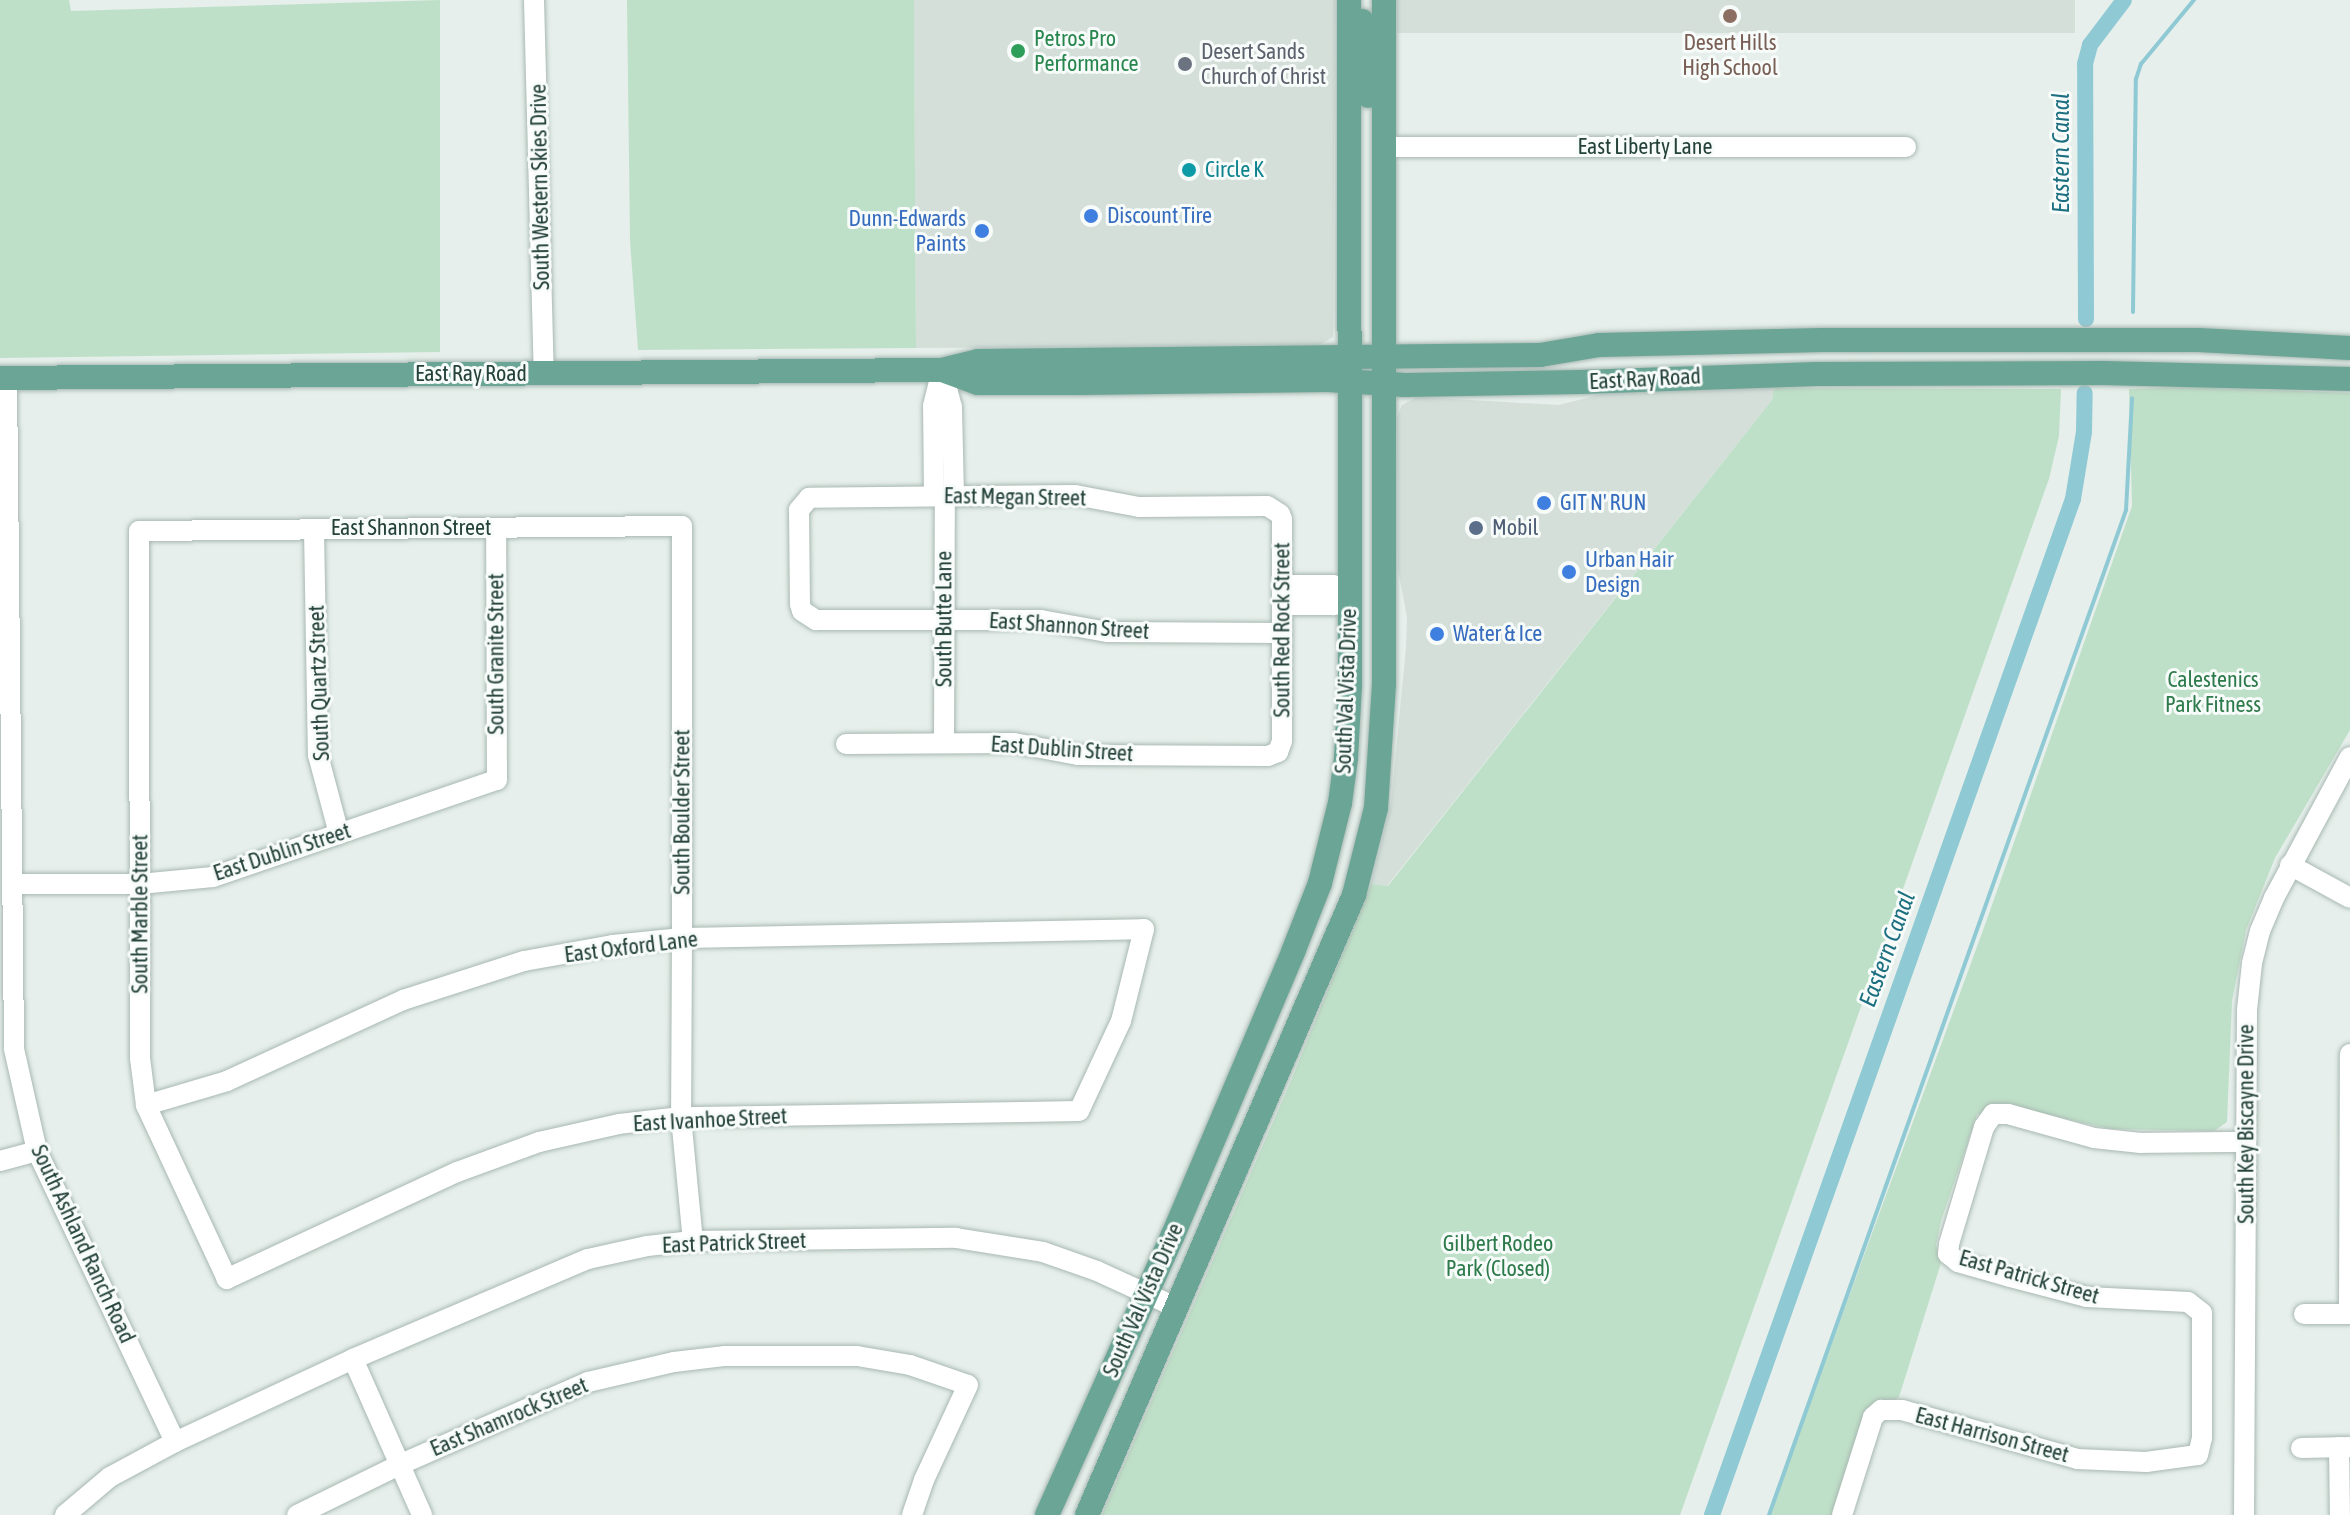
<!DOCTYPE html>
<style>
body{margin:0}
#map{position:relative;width:2350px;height:1515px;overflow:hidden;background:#e6efeb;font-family:"Asap Condensed",sans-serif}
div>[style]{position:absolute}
.built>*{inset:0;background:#d4dfda;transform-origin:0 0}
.green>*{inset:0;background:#bfe0c8}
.stream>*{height:4px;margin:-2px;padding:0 2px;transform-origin:2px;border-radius:2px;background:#8ec9d4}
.canal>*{height:16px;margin:-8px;padding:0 8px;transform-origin:8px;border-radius:8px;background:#8ec9d4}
.roads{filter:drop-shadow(0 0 2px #a8b8b2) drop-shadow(0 0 2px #a8b8b2)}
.minor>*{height:20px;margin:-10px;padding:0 10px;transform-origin:10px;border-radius:10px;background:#fff}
.major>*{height:24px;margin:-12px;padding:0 12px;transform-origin:12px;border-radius:12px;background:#6aa596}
.dots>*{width:22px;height:22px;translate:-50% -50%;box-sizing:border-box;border:4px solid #f7fbf9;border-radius:50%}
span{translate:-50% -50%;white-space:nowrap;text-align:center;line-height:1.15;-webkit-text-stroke:6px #f7fbf9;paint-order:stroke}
.leisure-label{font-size:22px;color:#27864d}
.left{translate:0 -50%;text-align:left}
.education-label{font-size:22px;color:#785e54}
.worship-label{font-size:22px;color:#5b616d}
.street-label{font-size:22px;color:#24423a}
.culture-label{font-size:22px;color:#0d838f}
.shop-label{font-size:22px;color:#366cbe}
.right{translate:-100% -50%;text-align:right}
.service-label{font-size:22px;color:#4e5e75}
.park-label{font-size:22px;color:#2d7a4b}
.water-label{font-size:24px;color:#1c6f80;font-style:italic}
</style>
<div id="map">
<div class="built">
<i style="clip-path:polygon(914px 0,1335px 0,1333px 337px,1319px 345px,916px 348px)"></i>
<i style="left:1397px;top:0;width:678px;height:33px"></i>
<i style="clip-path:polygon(1774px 388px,1772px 400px,1387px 886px,1371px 884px,1391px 803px,1406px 648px,1407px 617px,1398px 570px,1397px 417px,1402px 405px,1417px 397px,1559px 405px,1610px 392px)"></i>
</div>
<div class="green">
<i style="clip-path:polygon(0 0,69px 0,71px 11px,440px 0,440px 352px,0 358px)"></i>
<i style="clip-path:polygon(627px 0,914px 0,916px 348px,638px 350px,630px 240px)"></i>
<i style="clip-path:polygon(2190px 387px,2350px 393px,2350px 730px,2275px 858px,2246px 930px,2232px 1001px,2227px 1122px,2214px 1131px,2111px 1129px,2001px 1104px,1977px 1115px,1941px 1221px,1936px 1245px,1941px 1263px,1899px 1397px,1881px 1410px,1842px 1515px,1769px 1515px,1986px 922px,2132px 506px,2129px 389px)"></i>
<i style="clip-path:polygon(1774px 388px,2061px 389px,2059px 436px,2049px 479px,1680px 1515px,1102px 1515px,1290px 1083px,1371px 884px,1388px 886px,1772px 400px)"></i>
</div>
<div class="stream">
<i style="left:2133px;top:312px;width:233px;rotate:-89.3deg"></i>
<i style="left:2136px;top:79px;width:16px;rotate:-72deg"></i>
<i style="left:2141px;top:64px;width:83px;rotate:-50.4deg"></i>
<i style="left:1769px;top:1515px;width:1067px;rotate:-70.44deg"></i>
<i style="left:2126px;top:510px;width:112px;rotate:-86.9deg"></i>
</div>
<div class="canal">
<i style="left:2086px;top:319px;width:255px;rotate:-90.2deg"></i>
<i style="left:2085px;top:64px;width:20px;rotate:-75deg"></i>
<i style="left:2090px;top:45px;width:56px;rotate:-52.9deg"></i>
<i style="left:1712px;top:1515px;width:1078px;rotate:-70.44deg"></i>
<i style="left:2073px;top:499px;width:68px;rotate:-80.7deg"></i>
<i style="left:2084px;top:432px;width:39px;rotate:-89deg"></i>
</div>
<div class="roads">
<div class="minor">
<i style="left:534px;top:0;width:373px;rotate:88.5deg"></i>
<i style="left:1383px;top:147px;width:523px"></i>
<i style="left:942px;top:370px;width:39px;rotate:75deg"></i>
<i style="left:952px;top:408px;width:88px;rotate:88.7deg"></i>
<i style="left:7px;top:378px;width:671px;rotate:89.4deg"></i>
<i style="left:14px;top:1049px;width:105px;rotate:77.3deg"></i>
<i style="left:37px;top:1151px;width:322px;rotate:64.6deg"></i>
<i style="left:934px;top:496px;width:90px;rotate:-90.6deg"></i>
<i style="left:933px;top:406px;width:33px;rotate:-76deg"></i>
<i style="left:314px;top:529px;width:226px;rotate:89deg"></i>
<i style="left:318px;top:755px;width:82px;rotate:75.1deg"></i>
<i style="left:1282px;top:585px;width:51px"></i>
<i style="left:1333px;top:585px;width:21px;rotate:35deg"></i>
<i style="left:1350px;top:597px;width:18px;rotate:153deg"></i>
<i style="left:1334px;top:605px;width:52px;rotate:180deg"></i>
<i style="left:944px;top:743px;width:247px;rotate:-89.8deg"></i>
<i style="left:846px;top:744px;width:168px;rotate:-0.3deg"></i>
<i style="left:1014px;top:743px;width:65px;rotate:10.6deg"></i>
<i style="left:1078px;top:755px;width:190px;rotate:0.3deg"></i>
<i style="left:1268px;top:756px;width:11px;rotate:-22deg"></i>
<i style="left:1278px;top:752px;width:12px;rotate:-70deg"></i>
<i style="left:1282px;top:741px;width:222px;rotate:-90deg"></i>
<i style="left:1282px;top:519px;width:5px;rotate:-112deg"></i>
<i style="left:1280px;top:514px;width:15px;rotate:-148deg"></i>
<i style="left:1267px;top:506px;width:128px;rotate:179.6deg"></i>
<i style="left:1139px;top:507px;width:65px;rotate:-169.4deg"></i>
<i style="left:1075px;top:495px;width:266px;rotate:179.4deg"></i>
<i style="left:809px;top:498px;width:16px;rotate:130deg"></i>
<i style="left:799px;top:510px;width:94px;rotate:89.4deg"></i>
<i style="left:800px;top:604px;width:7px;rotate:74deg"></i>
<i style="left:802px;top:611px;width:17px;rotate:33deg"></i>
<i style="left:816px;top:620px;width:225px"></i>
<i style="left:1041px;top:620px;width:68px;rotate:10.2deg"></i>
<i style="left:1108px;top:632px;width:174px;rotate:0.3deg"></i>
<i style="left:2290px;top:865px;width:68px;rotate:28.8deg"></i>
<i style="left:12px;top:884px;width:128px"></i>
<i style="left:140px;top:884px;width:73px;rotate:-5.5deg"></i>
<i style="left:213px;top:877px;width:300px;rotate:-18.9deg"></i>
<i style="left:497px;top:780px;width:252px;rotate:-90.2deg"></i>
<i style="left:146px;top:1105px;width:84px;rotate:-16.5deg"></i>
<i style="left:227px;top:1081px;width:194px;rotate:-24.7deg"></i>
<i style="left:403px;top:1000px;width:127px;rotate:-17.9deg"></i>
<i style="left:524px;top:961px;width:90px;rotate:-10.2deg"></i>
<i style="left:613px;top:945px;width:69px;rotate:-5.8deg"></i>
<i style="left:682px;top:938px;width:462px;rotate:-1.1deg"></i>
<i style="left:1144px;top:929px;width:95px;rotate:104deg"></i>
<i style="left:1121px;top:1021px;width:99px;rotate:115deg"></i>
<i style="left:1079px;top:1111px;width:398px;rotate:179.1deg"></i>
<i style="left:681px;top:1117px;width:62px;rotate:173.6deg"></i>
<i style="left:619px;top:1124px;width:82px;rotate:167.3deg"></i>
<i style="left:539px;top:1142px;width:87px;rotate:159.9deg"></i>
<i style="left:457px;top:1172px;width:254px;rotate:155.1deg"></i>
<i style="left:227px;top:1279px;width:192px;rotate:-115deg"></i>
<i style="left:146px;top:1105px;width:47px;rotate:-97.3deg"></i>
<i style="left:140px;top:1058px;width:527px;rotate:-90.11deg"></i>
<i style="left:139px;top:531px;width:543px;rotate:-0.53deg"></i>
<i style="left:682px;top:526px;width:412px;rotate:90deg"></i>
<i style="left:682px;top:938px;width:179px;rotate:90.3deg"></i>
<i style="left:681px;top:1117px;width:125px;rotate:84.5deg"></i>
<i style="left:0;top:1161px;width:38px;rotate:-15deg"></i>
<i style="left:2304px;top:1314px;width:46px"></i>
<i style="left:2349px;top:1314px;width:260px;rotate:-89.8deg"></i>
<i style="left:353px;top:1359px;width:171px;rotate:66.1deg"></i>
<i style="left:2339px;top:1447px;width:68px;rotate:89.2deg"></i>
<i style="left:2301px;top:1448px;width:49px;rotate:-1.2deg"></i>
<i style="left:65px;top:1515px;width:59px;rotate:-40.2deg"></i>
<i style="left:110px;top:1477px;width:74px;rotate:-28.3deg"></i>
<i style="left:175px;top:1442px;width:196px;rotate:-25deg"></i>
<i style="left:353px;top:1359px;width:255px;rotate:-23.1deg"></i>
<i style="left:588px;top:1259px;width:60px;rotate:-12.4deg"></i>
<i style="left:647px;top:1246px;width:46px;rotate:-6.2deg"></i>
<i style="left:693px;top:1241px;width:263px;rotate:-0.7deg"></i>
<i style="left:956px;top:1238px;width:88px;rotate:9.1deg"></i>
<i style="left:1043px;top:1252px;width:57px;rotate:19.4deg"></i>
<i style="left:1097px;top:1271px;width:89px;rotate:24.6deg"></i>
<i style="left:297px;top:1515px;width:114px;rotate:-26.1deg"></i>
<i style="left:399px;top:1465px;width:206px;rotate:-23.7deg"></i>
<i style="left:588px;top:1382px;width:88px;rotate:-13.1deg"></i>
<i style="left:674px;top:1362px;width:50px;rotate:-6.8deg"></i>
<i style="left:724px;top:1356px;width:133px"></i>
<i style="left:857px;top:1356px;width:54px;rotate:9.6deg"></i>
<i style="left:910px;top:1365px;width:61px;rotate:19deg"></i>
<i style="left:968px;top:1385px;width:105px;rotate:114.9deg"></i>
<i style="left:924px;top:1480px;width:37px;rotate:109deg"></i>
<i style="left:1842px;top:1515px;width:103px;rotate:-72.4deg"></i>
<i style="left:1873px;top:1417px;width:11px;rotate:-41deg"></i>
<i style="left:1881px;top:1410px;width:21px"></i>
<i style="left:1902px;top:1410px;width:182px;rotate:15.6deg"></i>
<i style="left:2077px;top:1459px;width:69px;rotate:2.5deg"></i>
<i style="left:2146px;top:1462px;width:52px;rotate:-7.7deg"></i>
<i style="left:2198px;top:1455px;width:17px;rotate:-77deg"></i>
<i style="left:2202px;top:1438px;width:125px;rotate:-90deg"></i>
<i style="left:2202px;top:1313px;width:18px;rotate:-142deg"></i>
<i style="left:2188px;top:1302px;width:101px;rotate:-177.2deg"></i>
<i style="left:2087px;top:1297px;width:80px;rotate:-165.4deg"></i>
<i style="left:2010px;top:1277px;width:54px;rotate:-163.9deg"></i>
<i style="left:1958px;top:1262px;width:13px;rotate:-141deg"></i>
<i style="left:1948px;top:1254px;width:10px;rotate:-84deg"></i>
<i style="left:1949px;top:1244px;width:122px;rotate:-73.3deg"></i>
<i style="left:1984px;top:1127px;width:16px;rotate:-55deg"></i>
<i style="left:1993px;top:1114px;width:15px"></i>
<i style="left:2008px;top:1114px;width:89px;rotate:15.6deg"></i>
<i style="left:2094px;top:1138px;width:47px;rotate:6.1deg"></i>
<i style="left:2141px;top:1143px;width:104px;rotate:-0.6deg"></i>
<i style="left:2244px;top:1515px;width:505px;rotate:-89.66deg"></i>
<i style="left:2247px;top:1010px;width:47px;rotate:-83.9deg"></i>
<i style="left:2252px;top:963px;width:33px;rotate:-76deg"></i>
<i style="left:2260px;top:931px;width:36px;rotate:-67deg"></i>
<i style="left:2274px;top:898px;width:160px;rotate:-61.7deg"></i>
</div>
<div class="major">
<i style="left:1362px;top:21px;width:75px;rotate:85.4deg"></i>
<i style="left:942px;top:370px;width:38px;rotate:20deg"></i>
<i style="left:978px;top:383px;width:100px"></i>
<i style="left:1078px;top:383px;width:250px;rotate:-0.7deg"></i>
<i style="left:1328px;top:380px;width:77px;rotate:3.7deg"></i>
<i style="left:1405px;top:385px;width:175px;rotate:-1deg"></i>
<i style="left:1580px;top:382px;width:238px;rotate:-1.9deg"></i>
<i style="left:1818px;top:374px;width:285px;rotate:-0.2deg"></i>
<i style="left:2103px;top:373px;width:247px;rotate:1.4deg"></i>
<i style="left:0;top:378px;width:942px;rotate:-0.49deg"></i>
<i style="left:942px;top:370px;width:37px;rotate:-14deg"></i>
<i style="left:978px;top:361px;width:562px;rotate:-0.61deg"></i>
<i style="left:1540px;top:355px;width:60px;rotate:-9.6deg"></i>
<i style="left:1599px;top:345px;width:224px;rotate:-1.3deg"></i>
<i style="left:1823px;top:340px;width:375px"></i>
<i style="left:2198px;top:340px;width:152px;rotate:3deg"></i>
<i style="left:1047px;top:1515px;width:307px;rotate:-65.8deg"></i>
<i style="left:1173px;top:1235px;width:307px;rotate:-67deg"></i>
<i style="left:1293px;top:952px;width:74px;rotate:-68.6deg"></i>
<i style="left:1320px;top:883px;width:82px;rotate:-76deg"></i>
<i style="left:1340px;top:803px;width:45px;rotate:-82.4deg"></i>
<i style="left:1346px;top:758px;width:73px;rotate:-86.9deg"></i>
<i style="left:1350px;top:685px;width:685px;rotate:-90.08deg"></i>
<i style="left:1087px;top:1515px;width:675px;rotate:-66.7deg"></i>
<i style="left:1354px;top:895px;width:90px;rotate:-75.8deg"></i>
<i style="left:1376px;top:808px;width:124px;rotate:-86.3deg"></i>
<i style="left:1384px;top:684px;width:684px;rotate:-90deg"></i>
</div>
</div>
<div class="dots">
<i style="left:1730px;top:16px;background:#8d6e63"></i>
<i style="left:1018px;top:51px;background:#2e9e5b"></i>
<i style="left:1185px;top:64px;background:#6b7280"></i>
<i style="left:1189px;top:170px;background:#0f9aa8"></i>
<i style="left:1091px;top:216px;background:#3f7fe0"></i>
<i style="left:982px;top:231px;background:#3f7fe0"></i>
<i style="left:1544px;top:503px;background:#3f7fe0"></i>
<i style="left:1476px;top:528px;background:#5c6f8a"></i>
<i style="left:1569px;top:572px;background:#3f7fe0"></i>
<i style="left:1437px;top:634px;background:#3f7fe0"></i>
</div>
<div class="leisure-label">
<span class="left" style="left:1034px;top:51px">Petros Pro<br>Performance</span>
</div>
<div class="education-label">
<span style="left:1730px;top:55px">Desert Hills<br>High School</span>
</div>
<div class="worship-label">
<span class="left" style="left:1201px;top:64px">Desert Sands<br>Church of Christ</span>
</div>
<div class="street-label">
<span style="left:1645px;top:147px">East Liberty Lane</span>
<span style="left:540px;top:187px;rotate:-91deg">South Western Skies Drive</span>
<span style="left:471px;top:374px">East Ray Road</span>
<span style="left:1645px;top:379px;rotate:-3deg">East Ray Road</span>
<span style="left:1015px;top:497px;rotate:1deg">East Megan Street</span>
<span style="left:411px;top:528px">East Shannon Street</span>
<span style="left:944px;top:619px;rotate:-90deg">South Butte Lane</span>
<span style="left:1069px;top:626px;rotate:4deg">East Shannon Street</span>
<span style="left:1282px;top:630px;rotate:-90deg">South Red Rock Street</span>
<span style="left:496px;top:654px;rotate:-90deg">South Granite Street</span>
<span style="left:319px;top:683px;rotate:-92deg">South Quartz Street</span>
<span style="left:1346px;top:691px;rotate:-88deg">South Val Vista Drive</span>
<span style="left:1062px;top:749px;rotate:4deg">East Dublin Street</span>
<span style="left:682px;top:812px;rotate:-90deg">South Boulder Street</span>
<span style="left:282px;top:852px;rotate:-18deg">East Dublin Street</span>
<span style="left:140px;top:914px;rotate:-90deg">South Marble Street</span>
<span style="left:631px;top:947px;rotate:-7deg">East Oxford Lane</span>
<span style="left:710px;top:1120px;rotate:-3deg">East Ivanhoe Street</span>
<span style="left:2246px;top:1124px;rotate:-90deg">South Key Biscayne Drive</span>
<span style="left:734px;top:1243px;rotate:-2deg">East Patrick Street</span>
<span style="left:83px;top:1244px;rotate:65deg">South Ashland Ranch Road</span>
<span style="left:2029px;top:1277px;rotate:16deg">East Patrick Street</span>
<span style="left:1143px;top:1300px;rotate:-66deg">South Val Vista Drive</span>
<span style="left:509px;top:1417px;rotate:-23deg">East Shamrock Street</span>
<span style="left:1992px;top:1435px;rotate:15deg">East Harrison Street</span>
</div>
<div class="culture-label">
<span class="left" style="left:1205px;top:170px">Circle K</span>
</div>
<div class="shop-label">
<span class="left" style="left:1107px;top:216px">Discount Tire</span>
<span class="right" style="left:966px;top:231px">Dunn-Edwards<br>Paints</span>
<span class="left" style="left:1560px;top:503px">GIT N' RUN</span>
<span class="left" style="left:1585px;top:572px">Urban Hair<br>Design</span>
<span class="left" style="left:1453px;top:634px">Water &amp; Ice</span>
</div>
<div class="service-label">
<span class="left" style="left:1492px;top:528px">Mobil</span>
</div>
<div class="park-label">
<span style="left:2213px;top:692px">Calestenics<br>Park Fitness</span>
<span style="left:1498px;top:1256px">Gilbert Rodeo<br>Park (Closed)</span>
</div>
<div class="water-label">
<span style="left:2061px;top:153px;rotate:-90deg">Eastern Canal</span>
<span style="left:1887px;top:949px;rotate:-70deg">Eastern Canal</span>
</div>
</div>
